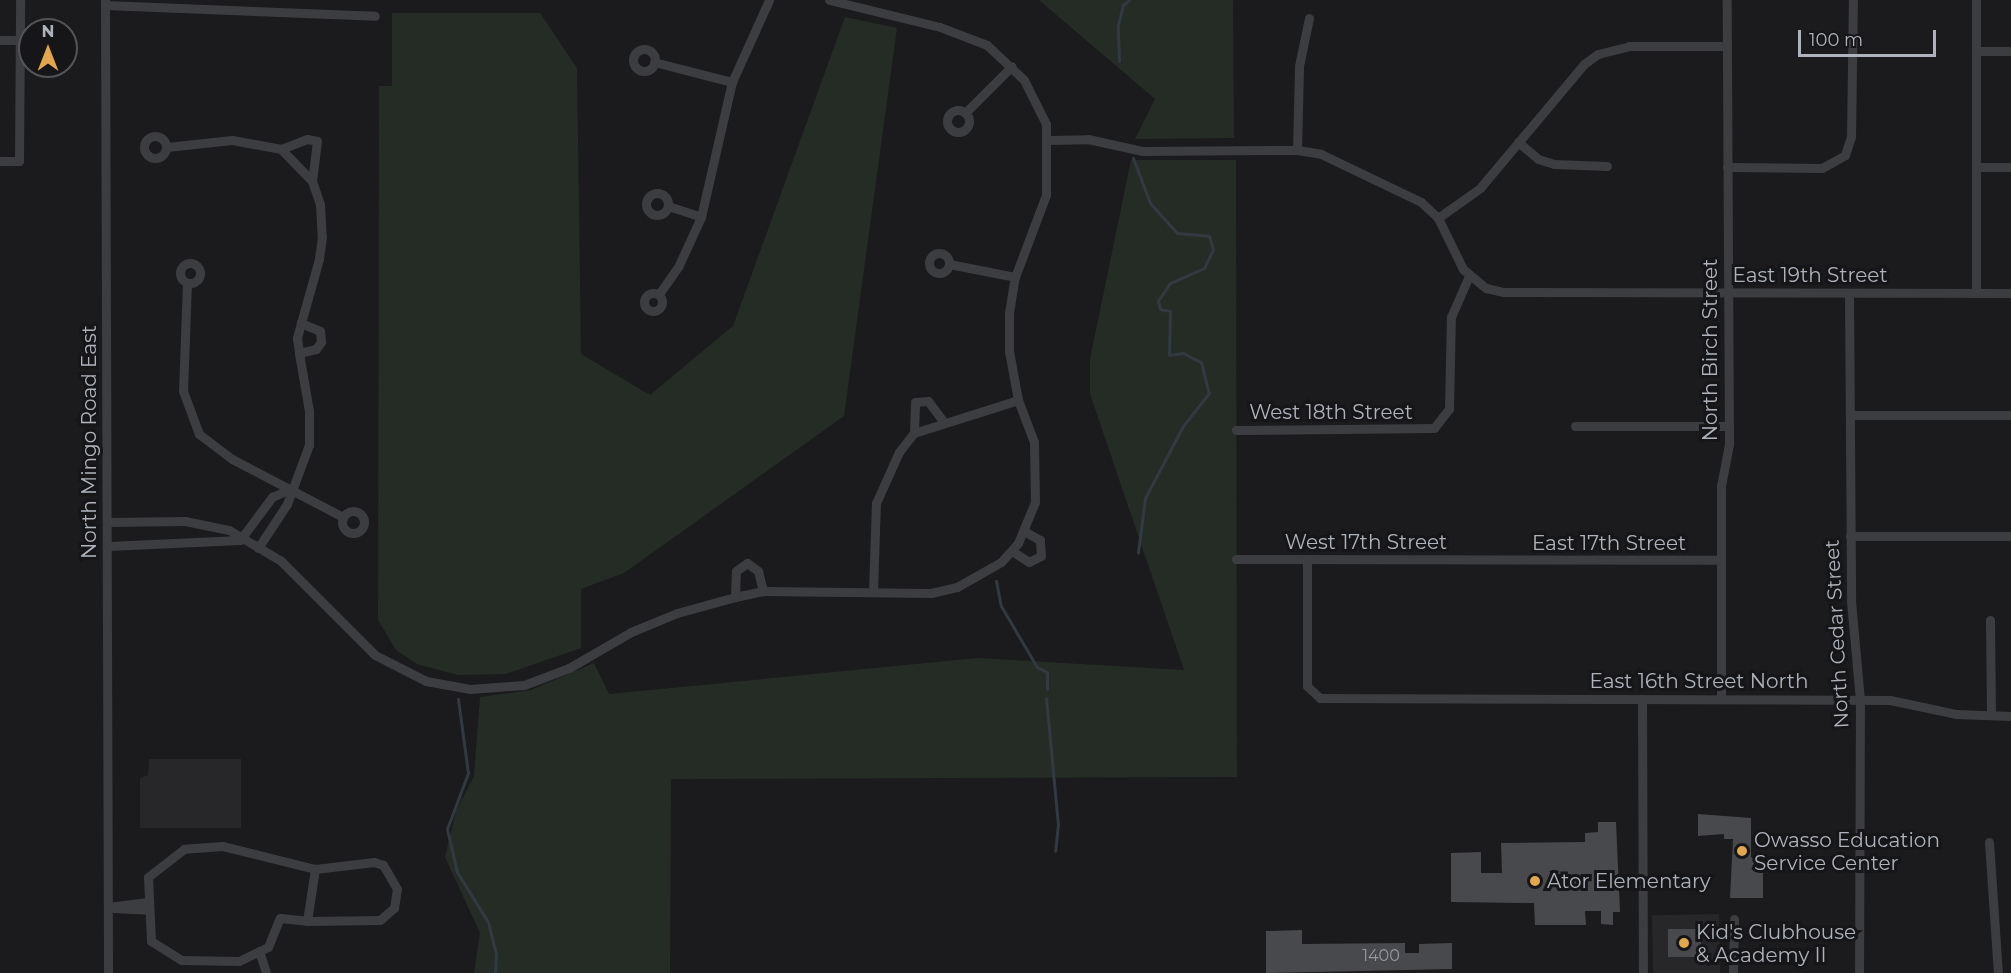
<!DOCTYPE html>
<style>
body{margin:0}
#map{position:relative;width:2011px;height:973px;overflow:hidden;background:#1b1b1d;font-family:Montserrat,sans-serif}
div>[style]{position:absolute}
.built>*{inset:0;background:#27272a;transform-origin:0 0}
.green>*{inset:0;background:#252c25}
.stream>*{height:3px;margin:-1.5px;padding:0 1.5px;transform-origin:1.5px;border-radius:1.5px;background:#313a40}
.building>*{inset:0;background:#48494d;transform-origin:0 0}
.minor>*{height:9px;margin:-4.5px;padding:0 4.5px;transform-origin:4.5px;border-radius:4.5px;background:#3c3d41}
.minor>.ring{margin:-4.5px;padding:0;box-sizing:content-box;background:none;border:9px solid #3c3d41;border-radius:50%}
.dots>*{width:16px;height:16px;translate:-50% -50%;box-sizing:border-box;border:3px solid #161618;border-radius:50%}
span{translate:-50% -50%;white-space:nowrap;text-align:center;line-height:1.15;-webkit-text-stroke:6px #161618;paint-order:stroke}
.number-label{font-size:16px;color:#9498a0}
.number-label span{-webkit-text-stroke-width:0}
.street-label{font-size:20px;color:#aeb3bb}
.poi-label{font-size:20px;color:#aeb3bb}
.left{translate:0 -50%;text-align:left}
.north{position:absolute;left:18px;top:18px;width:60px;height:60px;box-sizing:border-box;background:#161618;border:2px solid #535559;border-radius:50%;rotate:0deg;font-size:16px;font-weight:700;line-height:24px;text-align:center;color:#aeb3bb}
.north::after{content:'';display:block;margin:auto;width:21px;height:27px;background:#e2a64d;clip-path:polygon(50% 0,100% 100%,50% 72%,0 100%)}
.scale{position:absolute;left:1798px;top:30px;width:138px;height:27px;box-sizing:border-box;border:3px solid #aeb3bb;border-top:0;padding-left:8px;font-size:18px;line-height:21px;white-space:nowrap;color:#aeb3bb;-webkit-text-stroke:4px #161618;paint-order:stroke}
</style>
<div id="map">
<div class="built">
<i style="clip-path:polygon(149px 759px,241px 759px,241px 828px,140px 828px,140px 778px,148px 775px)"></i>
<i style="left:1719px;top:914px;width:59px;height:67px;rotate:89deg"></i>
</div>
<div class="green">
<i style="clip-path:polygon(1039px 0,1233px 0,1234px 138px,1135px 139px,1155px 99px)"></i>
<i style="clip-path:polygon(392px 13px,540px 13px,577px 68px,581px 354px,650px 395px,733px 326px,845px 17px,897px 28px,844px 416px,624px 573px,581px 589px,581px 648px,506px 674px,458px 675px,417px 664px,396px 650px,378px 620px,379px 86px,392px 86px)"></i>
<i style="clip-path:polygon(1131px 160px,1236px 160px,1237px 777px,671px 779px,670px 973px,474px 973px,480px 933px,445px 857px,456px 811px,474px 776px,480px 697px,531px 690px,594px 663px,609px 694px,978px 658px,1184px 670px,1090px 394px,1090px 359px)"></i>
</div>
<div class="stream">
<i style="left:1119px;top:61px;width:36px;rotate:-92deg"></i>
<i style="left:1118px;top:25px;width:21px;rotate:-76deg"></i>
<i style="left:1123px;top:5px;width:8px;rotate:-40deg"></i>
<i style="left:1133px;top:158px;width:48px;rotate:69.3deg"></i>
<i style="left:1150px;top:203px;width:40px;rotate:48deg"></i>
<i style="left:1177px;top:233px;width:32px;rotate:5deg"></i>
<i style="left:1209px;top:236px;width:14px;rotate:73deg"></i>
<i style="left:1213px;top:249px;width:21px;rotate:115deg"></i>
<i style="left:1204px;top:268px;width:37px;rotate:156deg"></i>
<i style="left:1170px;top:283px;width:22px;rotate:124deg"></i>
<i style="left:1158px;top:301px;width:8px;rotate:76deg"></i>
<i style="left:1160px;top:309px;width:10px;rotate:11deg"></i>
<i style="left:1170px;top:311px;width:44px;rotate:91.3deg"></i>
<i style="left:1169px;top:355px;width:14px;rotate:-8deg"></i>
<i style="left:1183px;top:353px;width:20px;rotate:27deg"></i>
<i style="left:1201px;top:362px;width:32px;rotate:76deg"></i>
<i style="left:1209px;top:393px;width:42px;rotate:128.2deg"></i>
<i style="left:1183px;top:426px;width:81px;rotate:117.8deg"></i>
<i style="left:1145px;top:498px;width:55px;rotate:97.3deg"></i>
<i style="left:996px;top:581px;width:25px;rotate:79deg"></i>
<i style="left:1001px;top:606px;width:71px;rotate:59.5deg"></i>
<i style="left:1037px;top:667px;width:11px;rotate:27deg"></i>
<i style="left:1047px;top:672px;width:17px;rotate:90deg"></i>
<i style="left:1046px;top:698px;width:127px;rotate:84.6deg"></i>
<i style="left:1058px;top:824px;width:27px;rotate:96deg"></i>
<i style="left:458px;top:699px;width:75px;rotate:82.3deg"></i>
<i style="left:468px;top:773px;width:60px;rotate:110.6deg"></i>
<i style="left:447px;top:829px;width:44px;rotate:76.9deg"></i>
<i style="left:457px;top:872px;width:59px;rotate:58.2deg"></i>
<i style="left:488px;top:922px;width:32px;rotate:76deg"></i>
<i style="left:496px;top:953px;width:20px;rotate:93deg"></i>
</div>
<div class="building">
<i style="clip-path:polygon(1698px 814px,1751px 818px,1751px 857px,1763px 864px,1763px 898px,1730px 898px,1733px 839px,1724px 839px,1724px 834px,1698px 836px)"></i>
<i style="clip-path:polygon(1598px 822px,1616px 822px,1620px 912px,1613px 912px,1613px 925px,1601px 924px,1601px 911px,1585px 911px,1586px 925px,1535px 925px,1534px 903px,1451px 902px,1451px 853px,1481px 852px,1481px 873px,1502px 873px,1501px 843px,1585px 842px,1585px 833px,1598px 832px)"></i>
<i style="left:1668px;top:929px;width:33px;height:28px"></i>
<i style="clip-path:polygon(1302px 930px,1302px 944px,1405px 943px,1405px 953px,1419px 953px,1419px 944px,1452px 943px,1452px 969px,1266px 973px,1266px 931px)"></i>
</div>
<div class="minor">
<i style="left:105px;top:0;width:973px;rotate:89.82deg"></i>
<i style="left:1976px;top:0;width:293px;rotate:90deg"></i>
<i style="left:105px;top:5px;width:270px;rotate:2.3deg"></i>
<i style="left:0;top:40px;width:20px"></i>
<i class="ring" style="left:633px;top:49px;width:13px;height:13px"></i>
<i style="left:1976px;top:51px;width:35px"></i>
<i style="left:654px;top:62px;width:81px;rotate:14.4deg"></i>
<i class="ring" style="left:947px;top:110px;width:13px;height:13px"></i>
<i style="left:965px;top:113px;width:66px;rotate:-45deg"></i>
<i class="ring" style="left:144px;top:136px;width:13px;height:13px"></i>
<i style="left:1049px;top:140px;width:39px;rotate:-1deg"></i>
<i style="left:1088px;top:139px;width:55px;rotate:12.5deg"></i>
<i style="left:1142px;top:151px;width:155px;rotate:-0.4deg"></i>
<i style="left:1297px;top:150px;width:24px;rotate:9deg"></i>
<i style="left:1321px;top:154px;width:111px;rotate:25.6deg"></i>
<i style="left:1421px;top:202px;width:23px;rotate:43deg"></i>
<i style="left:1438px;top:218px;width:57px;rotate:63.9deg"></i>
<i style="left:1463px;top:269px;width:30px;rotate:40deg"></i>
<i style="left:1486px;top:288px;width:18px;rotate:13deg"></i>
<i style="left:1504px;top:292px;width:507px;rotate:0.11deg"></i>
<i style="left:1518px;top:142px;width:26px;rotate:40deg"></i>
<i style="left:1538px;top:159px;width:17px;rotate:17deg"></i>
<i style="left:1554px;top:164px;width:53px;rotate:2.2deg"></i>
<i style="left:167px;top:147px;width:65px;rotate:-6.1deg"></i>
<i style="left:232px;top:140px;width:50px;rotate:10.4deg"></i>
<i style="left:281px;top:149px;width:45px;rotate:45.9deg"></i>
<i style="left:312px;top:181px;width:24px;rotate:71deg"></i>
<i style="left:320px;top:204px;width:33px;rotate:87deg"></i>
<i style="left:322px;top:237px;width:22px;rotate:98deg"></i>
<i style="left:319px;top:259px;width:66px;rotate:105.7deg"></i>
<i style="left:301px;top:323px;width:16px;rotate:105deg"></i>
<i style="left:297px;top:338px;width:15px;rotate:82deg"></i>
<i style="left:299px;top:353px;width:17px;rotate:-13deg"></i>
<i style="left:316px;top:349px;width:9px;rotate:-54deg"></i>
<i style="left:321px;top:342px;width:11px;rotate:-95deg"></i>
<i style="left:320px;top:331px;width:21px;rotate:-157deg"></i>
<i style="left:281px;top:149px;width:28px;rotate:-21deg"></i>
<i style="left:307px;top:139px;width:10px;rotate:11deg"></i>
<i style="left:317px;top:141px;width:40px;rotate:97.1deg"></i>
<i style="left:1297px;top:150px;width:84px;rotate:-88.6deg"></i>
<i style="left:1299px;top:66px;width:49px;rotate:-78.2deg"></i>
<i style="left:0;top:161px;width:19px"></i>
<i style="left:19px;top:161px;width:161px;rotate:-89.6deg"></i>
<i style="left:1727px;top:167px;width:95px;rotate:0.6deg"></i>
<i style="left:1822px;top:168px;width:26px;rotate:-29deg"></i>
<i style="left:1845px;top:155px;width:19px;rotate:-72deg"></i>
<i style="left:1851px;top:137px;width:137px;rotate:-89.2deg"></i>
<i style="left:1976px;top:167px;width:35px"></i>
<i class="ring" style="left:646px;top:193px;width:13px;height:13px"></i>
<i style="left:668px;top:206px;width:35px;rotate:18deg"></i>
<i style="left:1438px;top:218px;width:52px;rotate:-35.5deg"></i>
<i style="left:1480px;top:188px;width:162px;rotate:-50deg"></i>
<i style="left:1584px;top:64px;width:17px;rotate:-36deg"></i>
<i style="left:1598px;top:54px;width:32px;rotate:-14deg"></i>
<i style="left:1629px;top:46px;width:98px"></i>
<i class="ring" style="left:929px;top:253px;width:11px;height:11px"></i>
<i class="ring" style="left:180px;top:263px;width:11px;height:11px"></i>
<i style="left:949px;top:264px;width:67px;rotate:11.1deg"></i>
<i style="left:187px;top:283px;width:108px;rotate:92.1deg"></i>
<i style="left:183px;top:391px;width:46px;rotate:69.6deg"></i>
<i style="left:199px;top:434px;width:41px;rotate:37.1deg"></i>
<i style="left:232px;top:459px;width:125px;rotate:27.6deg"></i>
<i class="ring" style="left:644px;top:293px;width:9px;height:9px"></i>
<i style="left:1849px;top:293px;width:308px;rotate:89.6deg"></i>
<i style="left:1851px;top:601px;width:98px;rotate:84.8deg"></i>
<i style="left:1860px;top:699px;width:274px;rotate:90.2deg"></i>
<i style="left:659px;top:294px;width:35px;rotate:-55deg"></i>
<i style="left:679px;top:265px;width:53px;rotate:-65.4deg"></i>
<i style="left:701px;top:217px;width:139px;rotate:-77.1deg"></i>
<i style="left:732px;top:82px;width:90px;rotate:-65.7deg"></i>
<i style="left:1850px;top:415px;width:161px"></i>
<i style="left:1575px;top:426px;width:154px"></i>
<i style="left:1236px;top:430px;width:198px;rotate:-0.6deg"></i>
<i style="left:1434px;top:428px;width:24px;rotate:-52deg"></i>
<i style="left:1449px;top:409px;width:92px;rotate:-88.8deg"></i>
<i style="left:1451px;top:317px;width:45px;rotate:-66.3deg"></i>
<i style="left:914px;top:433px;width:31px;rotate:-88deg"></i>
<i style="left:915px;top:402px;width:13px;rotate:-4deg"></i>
<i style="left:928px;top:401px;width:25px;rotate:53deg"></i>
<i class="ring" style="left:342px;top:511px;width:13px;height:13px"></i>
<i style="left:108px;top:522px;width:77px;rotate:-0.7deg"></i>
<i style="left:185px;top:521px;width:45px;rotate:11.6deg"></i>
<i style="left:229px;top:530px;width:61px;rotate:30.8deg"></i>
<i style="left:281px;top:561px;width:133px;rotate:45deg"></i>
<i style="left:375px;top:655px;width:57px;rotate:27deg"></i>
<i style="left:426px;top:681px;width:45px;rotate:10.3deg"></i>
<i style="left:470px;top:689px;width:54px;rotate:-4.2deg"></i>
<i style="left:524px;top:685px;width:48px;rotate:-20.7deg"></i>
<i style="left:569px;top:668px;width:72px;rotate:-30.1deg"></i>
<i style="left:631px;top:632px;width:50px;rotate:-22.4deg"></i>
<i style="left:677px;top:613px;width:60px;rotate:-15.4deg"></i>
<i style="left:735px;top:597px;width:29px;rotate:-12deg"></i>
<i style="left:763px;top:591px;width:168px;rotate:0.7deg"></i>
<i style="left:931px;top:593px;width:27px;rotate:-13deg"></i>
<i style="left:957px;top:587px;width:51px;rotate:-29.6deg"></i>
<i style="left:1001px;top:562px;width:25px;rotate:-48deg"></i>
<i style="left:1018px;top:543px;width:44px;rotate:-67.5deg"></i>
<i style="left:1035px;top:502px;width:60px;rotate:-91deg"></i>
<i style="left:1034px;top:442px;width:45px;rotate:-110.9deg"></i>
<i style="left:1018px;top:400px;width:50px;rotate:-100.4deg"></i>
<i style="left:1009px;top:351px;width:38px;rotate:-90deg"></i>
<i style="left:1009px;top:313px;width:36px;rotate:-81deg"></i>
<i style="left:1015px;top:277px;width:88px;rotate:-69.3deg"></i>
<i style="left:1046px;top:195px;width:71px;rotate:-90deg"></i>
<i style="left:1046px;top:124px;width:49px;rotate:-116.6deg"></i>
<i style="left:1024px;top:80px;width:51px;rotate:-136.6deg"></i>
<i style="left:987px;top:45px;width:50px;rotate:-159deg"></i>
<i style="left:940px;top:27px;width:114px;rotate:-166.3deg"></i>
<i style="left:1850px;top:536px;width:161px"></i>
<i style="left:240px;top:540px;width:54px;rotate:-53.3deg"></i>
<i style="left:272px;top:497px;width:22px;rotate:-24deg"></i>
<i style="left:108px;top:546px;width:132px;rotate:-2.6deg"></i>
<i style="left:258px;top:548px;width:53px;rotate:-56.6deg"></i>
<i style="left:287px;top:504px;width:63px;rotate:-69.6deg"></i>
<i style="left:309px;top:445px;width:34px;rotate:-90deg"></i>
<i style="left:309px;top:411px;width:59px;rotate:-99.8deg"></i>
<i style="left:1012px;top:551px;width:20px;rotate:33deg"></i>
<i style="left:1029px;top:562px;width:13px;rotate:-27deg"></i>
<i style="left:1041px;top:556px;width:16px;rotate:-94deg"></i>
<i style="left:1040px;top:540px;width:18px;rotate:-151deg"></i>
<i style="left:1236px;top:559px;width:485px;rotate:0.1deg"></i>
<i style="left:1307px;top:559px;width:127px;rotate:90deg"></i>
<i style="left:1307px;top:686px;width:18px;rotate:43deg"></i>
<i style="left:1320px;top:698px;width:570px;rotate:0.2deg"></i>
<i style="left:1890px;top:700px;width:67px;rotate:12deg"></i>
<i style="left:1956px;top:714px;width:55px;rotate:2.1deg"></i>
<i style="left:873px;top:592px;width:89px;rotate:-88.1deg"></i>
<i style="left:876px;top:503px;width:56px;rotate:-65.7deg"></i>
<i style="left:899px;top:452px;width:24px;rotate:-52deg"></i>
<i style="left:914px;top:433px;width:109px;rotate:-17.6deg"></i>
<i style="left:735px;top:597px;width:26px;rotate:-88deg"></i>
<i style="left:736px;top:571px;width:14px;rotate:-36deg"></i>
<i style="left:747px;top:563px;width:14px;rotate:36deg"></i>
<i style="left:758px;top:571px;width:21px;rotate:76deg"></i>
<i style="left:1990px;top:620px;width:95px;rotate:89.4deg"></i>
<i style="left:1642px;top:699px;width:274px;rotate:89.8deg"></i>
<i style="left:1721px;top:699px;width:213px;rotate:-90deg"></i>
<i style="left:1721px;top:486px;width:43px;rotate:-79.2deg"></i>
<i style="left:1729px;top:444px;width:444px;rotate:-90.3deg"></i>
<i style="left:1989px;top:842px;width:131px;rotate:86.1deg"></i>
<i style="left:108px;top:907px;width:40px;rotate:-7.1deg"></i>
<i style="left:113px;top:908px;width:35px;rotate:3deg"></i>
<i style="left:307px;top:921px;width:73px;rotate:-0.8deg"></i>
<i style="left:380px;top:920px;width:18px;rotate:-41deg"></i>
<i style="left:394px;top:908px;width:19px;rotate:-81deg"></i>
<i style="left:397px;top:889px;width:28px;rotate:-120deg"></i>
<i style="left:383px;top:865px;width:9px;rotate:-162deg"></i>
<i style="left:374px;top:862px;width:59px;rotate:173.2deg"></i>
<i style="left:315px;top:869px;width:95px;rotate:-166deg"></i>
<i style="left:223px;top:846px;width:39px;rotate:176deg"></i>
<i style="left:184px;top:849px;width:46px;rotate:142.1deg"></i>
<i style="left:148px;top:877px;width:64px;rotate:87.3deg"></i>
<i style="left:151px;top:941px;width:36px;rotate:32deg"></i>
<i style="left:182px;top:960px;width:57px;rotate:1deg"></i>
<i style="left:239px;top:961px;width:32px;rotate:-26deg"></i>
<i style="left:268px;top:947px;width:31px;rotate:-68deg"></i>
<i style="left:280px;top:918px;width:27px;rotate:6deg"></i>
<i style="left:307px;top:921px;width:53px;rotate:-81.3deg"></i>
<i style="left:259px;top:951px;width:23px;rotate:72deg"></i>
<i style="left:1733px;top:973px;width:54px;rotate:-88.9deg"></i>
</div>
<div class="dots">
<i style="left:1742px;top:851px;background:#e2a64d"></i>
<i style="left:1535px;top:881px;background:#e2a64d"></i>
<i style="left:1684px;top:943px;background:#e2a64d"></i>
</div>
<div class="number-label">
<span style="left:1381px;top:956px">1400</span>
</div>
<div class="street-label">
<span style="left:1810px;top:275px">East 19th Street</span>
<span style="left:1710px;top:350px;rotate:-90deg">North Birch Street</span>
<span style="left:1331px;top:412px">West 18th Street</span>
<span style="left:89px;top:442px;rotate:-90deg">North Mingo Road East</span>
<span style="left:1366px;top:542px">West 17th Street</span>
<span style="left:1609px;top:543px">East 17th Street</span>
<span style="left:1837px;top:634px;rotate:-93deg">North Cedar Street</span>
<span style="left:1699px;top:681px">East 16th Street North</span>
</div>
<div class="poi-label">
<span class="left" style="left:1754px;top:852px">Owasso Education<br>Service Center</span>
<span class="left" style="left:1547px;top:881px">Ator Elementary</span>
<span class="left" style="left:1696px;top:944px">Kid's Clubhouse<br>&amp; Academy II</span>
</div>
<div class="north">N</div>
<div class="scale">100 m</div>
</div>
